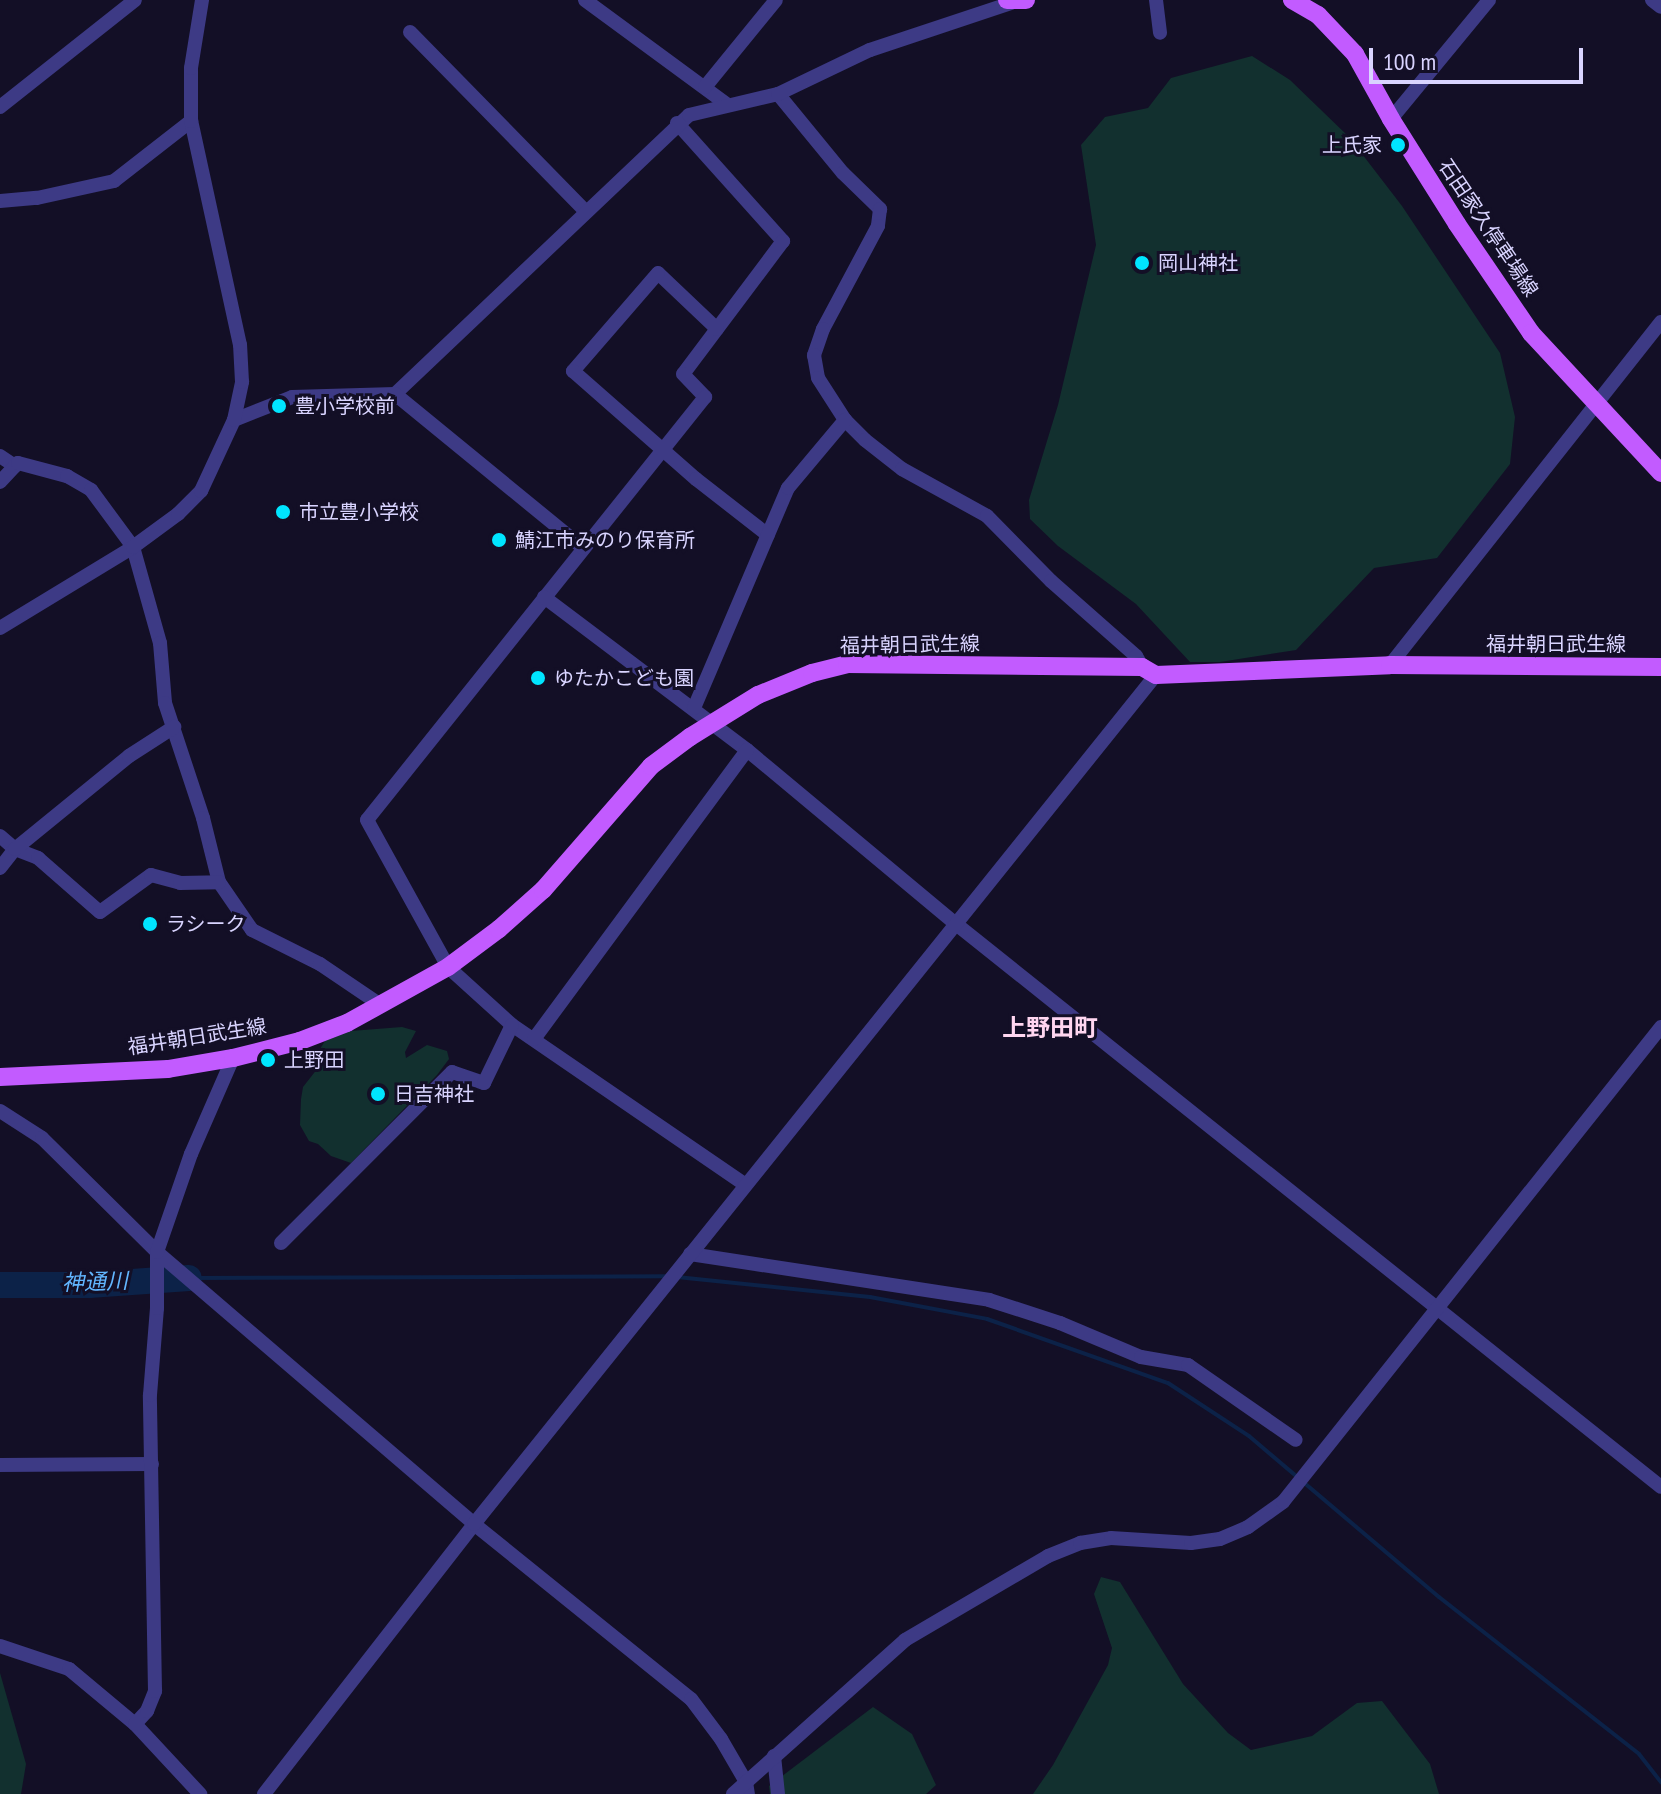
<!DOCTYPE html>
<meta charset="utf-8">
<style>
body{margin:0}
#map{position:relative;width:1661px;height:1794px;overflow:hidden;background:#130f26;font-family:"PT Sans Narrow","Noto Sans JP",sans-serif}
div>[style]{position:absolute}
.green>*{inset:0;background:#12302f}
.stream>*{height:4px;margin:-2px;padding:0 2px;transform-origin:2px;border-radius:2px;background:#0c2248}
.river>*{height:26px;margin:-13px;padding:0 13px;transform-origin:13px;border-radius:13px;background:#0c2248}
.minor>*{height:14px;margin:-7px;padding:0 7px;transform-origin:7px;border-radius:7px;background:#3d3a85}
.major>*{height:18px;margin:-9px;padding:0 9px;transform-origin:9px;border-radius:9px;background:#c25bff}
.dots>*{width:22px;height:22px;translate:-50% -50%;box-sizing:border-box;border:4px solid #130f26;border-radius:50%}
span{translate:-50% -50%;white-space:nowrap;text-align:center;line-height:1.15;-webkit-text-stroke:6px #130f26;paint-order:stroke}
.poi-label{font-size:20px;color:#d9d4ff}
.right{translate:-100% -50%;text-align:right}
.left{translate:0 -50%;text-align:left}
.street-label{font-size:20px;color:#d9d4ff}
.water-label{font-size:22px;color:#62b6ff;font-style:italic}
.quarter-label{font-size:24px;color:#ffd6f0;font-weight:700}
.scale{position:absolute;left:1369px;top:48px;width:214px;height:36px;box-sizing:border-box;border:4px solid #d9d4ff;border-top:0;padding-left:10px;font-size:24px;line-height:28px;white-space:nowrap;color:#d9d4ff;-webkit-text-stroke:6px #130f26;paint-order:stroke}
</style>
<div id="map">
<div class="green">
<i style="clip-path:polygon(1252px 56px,1290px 80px,1349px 137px,1402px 206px,1500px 353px,1515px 417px,1510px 464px,1437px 558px,1374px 568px,1296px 650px,1220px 662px,1190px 662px,1136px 604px,1058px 546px,1030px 519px,1029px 500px,1058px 405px,1096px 245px,1081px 145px,1105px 117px,1148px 108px,1171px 78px)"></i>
<i style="clip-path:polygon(402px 1027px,416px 1031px,405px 1052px,406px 1058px,427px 1045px,447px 1051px,449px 1059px,437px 1075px,351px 1163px,331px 1156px,318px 1144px,309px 1141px,300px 1125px,301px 1099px,303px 1087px,325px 1059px,320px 1049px,325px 1041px,351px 1031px)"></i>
<i style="clip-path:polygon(1101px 1577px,1120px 1582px,1183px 1684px,1228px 1733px,1251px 1750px,1312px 1736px,1357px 1703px,1382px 1701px,1430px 1764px,1439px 1794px,1033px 1794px,1053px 1765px,1108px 1665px,1112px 1648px,1094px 1594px)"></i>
<i style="clip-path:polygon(0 1673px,26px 1764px,21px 1794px,0 1794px)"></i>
<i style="clip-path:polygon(873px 1707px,912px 1734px,936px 1785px,926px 1794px,770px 1794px,769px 1786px)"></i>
</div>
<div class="stream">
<i style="left:677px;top:1277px;width:194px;rotate:5.9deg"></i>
<i style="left:870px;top:1297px;width:119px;rotate:10.6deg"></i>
<i style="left:987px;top:1319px;width:192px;rotate:19.5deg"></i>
<i style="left:1168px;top:1383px;width:97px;rotate:33.2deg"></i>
<i style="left:1249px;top:1436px;width:249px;rotate:40.3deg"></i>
<i style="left:1439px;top:1597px;width:254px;rotate:38.1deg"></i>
<i style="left:1639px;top:1754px;width:36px;rotate:52deg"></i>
<i style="left:193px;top:1278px;width:475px;rotate:-0.2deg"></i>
</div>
<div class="river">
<i style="left:0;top:1285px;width:89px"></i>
<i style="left:89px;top:1285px;width:100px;rotate:-4deg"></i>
</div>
<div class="minor">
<i style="left:585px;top:0;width:177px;rotate:36.3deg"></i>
<i style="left:1156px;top:0;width:33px;rotate:83deg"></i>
<i style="left:1652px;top:0;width:11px;rotate:38deg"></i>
<i style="left:410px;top:32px;width:250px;rotate:45.6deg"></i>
<i style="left:705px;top:87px;width:112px;rotate:-50.8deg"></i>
<i style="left:778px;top:94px;width:102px;rotate:50.6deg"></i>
<i style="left:843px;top:173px;width:52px;rotate:44.2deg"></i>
<i style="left:880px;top:209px;width:17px;rotate:97deg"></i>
<i style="left:878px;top:226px;width:117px;rotate:118.1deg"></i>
<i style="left:823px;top:329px;width:28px;rotate:109deg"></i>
<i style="left:814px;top:355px;width:23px;rotate:80deg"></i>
<i style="left:818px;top:378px;width:50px;rotate:57.3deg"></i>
<i style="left:845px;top:420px;width:28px;rotate:45deg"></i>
<i style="left:865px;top:440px;width:47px;rotate:38.1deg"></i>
<i style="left:902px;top:469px;width:97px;rotate:28.9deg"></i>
<i style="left:987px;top:516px;width:91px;rotate:45.4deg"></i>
<i style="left:1051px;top:581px;width:113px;rotate:41.4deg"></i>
<i style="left:1136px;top:656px;width:13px;rotate:61deg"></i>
<i style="left:0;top:107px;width:172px;rotate:-38.4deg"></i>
<i style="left:1391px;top:119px;width:154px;rotate:-50.5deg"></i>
<i style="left:677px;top:123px;width:159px;rotate:48.1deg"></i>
<i style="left:783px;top:241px;width:166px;rotate:126.9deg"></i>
<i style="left:683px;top:374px;width:32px;rotate:46deg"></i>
<i style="left:705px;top:397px;width:541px;rotate:128.63deg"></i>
<i style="left:367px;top:820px;width:168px;rotate:61.1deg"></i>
<i style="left:448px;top:967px;width:86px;rotate:42.2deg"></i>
<i style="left:512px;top:1025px;width:283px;rotate:34.4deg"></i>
<i style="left:0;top:201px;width:37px;rotate:-5deg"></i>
<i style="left:37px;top:198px;width:79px;rotate:-12.4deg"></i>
<i style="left:114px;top:181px;width:98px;rotate:-37.9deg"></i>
<i style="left:717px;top:329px;width:81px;rotate:-136.5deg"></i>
<i style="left:658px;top:273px;width:130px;rotate:130.9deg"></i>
<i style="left:573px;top:371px;width:164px;rotate:41.3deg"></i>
<i style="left:696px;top:479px;width:91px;rotate:37.9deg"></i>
<i style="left:395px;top:394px;width:405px;rotate:-43.5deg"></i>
<i style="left:689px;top:115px;width:91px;rotate:-13.3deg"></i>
<i style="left:778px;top:94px;width:102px;rotate:-25.6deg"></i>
<i style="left:870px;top:50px;width:149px;rotate:-18.4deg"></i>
<i style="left:234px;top:420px;width:62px;rotate:-21.6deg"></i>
<i style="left:292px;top:397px;width:103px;rotate:-1.7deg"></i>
<i style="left:395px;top:394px;width:243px;rotate:39.3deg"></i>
<i style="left:0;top:456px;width:18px;rotate:34deg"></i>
<i style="left:0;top:482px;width:26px;rotate:-47deg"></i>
<i style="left:18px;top:463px;width:51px;rotate:14.9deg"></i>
<i style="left:67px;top:476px;width:28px;rotate:30deg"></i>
<i style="left:91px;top:490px;width:71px;rotate:53.6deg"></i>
<i style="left:133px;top:547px;width:100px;rotate:74.3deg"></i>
<i style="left:160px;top:643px;width:60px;rotate:85.2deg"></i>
<i style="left:165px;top:703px;width:121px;rotate:71.7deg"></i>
<i style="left:203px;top:818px;width:66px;rotate:76deg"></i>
<i style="left:219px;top:882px;width:58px;rotate:55.5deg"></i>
<i style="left:252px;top:930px;width:76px;rotate:26.6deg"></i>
<i style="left:320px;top:964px;width:71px;rotate:34.1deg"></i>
<i style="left:544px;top:597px;width:254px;rotate:37deg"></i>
<i style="left:747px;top:750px;width:272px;rotate:39.8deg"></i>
<i style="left:956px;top:924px;width:902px;rotate:38.61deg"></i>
<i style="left:0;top:628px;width:156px;rotate:-31.3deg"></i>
<i style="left:133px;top:547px;width:56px;rotate:-36.3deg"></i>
<i style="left:178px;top:514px;width:33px;rotate:-45deg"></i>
<i style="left:201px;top:491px;width:78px;rotate:-65.1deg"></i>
<i style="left:234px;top:420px;width:39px;rotate:-78deg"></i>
<i style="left:242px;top:382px;width:37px;rotate:-93deg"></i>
<i style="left:240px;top:345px;width:229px;rotate:-102.3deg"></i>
<i style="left:191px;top:121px;width:53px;rotate:-90deg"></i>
<i style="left:191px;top:68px;width:69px;rotate:-80.8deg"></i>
<i style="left:1390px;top:665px;width:437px;rotate:-51.7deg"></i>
<i style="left:694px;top:708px;width:239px;rotate:-66.9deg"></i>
<i style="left:788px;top:488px;width:89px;rotate:-50deg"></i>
<i style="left:0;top:836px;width:20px;rotate:41deg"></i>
<i style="left:15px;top:849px;width:25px;rotate:21deg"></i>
<i style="left:38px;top:858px;width:82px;rotate:41.1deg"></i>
<i style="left:100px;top:912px;width:63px;rotate:-36deg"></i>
<i style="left:151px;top:875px;width:30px;rotate:15deg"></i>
<i style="left:180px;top:883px;width:39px;rotate:-1deg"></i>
<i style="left:0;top:868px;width:24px;rotate:-52deg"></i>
<i style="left:15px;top:849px;width:147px;rotate:-39.2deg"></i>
<i style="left:129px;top:756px;width:54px;rotate:-32.8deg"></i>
<i style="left:534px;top:1039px;width:359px;rotate:-53.6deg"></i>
<i style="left:0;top:1111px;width:50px;rotate:32.7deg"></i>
<i style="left:42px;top:1138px;width:162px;rotate:44.7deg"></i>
<i style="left:157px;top:1252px;width:418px;rotate:40.6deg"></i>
<i style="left:474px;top:1524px;width:279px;rotate:38.9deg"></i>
<i style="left:691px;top:1699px;width:50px;rotate:53.1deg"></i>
<i style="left:721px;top:1739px;width:50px;rotate:59.8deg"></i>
<i style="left:746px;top:1782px;width:12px;rotate:81deg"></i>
<i style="left:281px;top:1243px;width:242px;rotate:-45deg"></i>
<i style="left:452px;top:1072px;width:34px;rotate:19deg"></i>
<i style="left:484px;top:1083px;width:64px;rotate:-64.2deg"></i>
<i style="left:690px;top:1254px;width:303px;rotate:8.7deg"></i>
<i style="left:989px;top:1300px;width:75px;rotate:17.9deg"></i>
<i style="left:1060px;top:1323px;width:88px;rotate:22.8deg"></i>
<i style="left:1141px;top:1357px;width:48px;rotate:9.7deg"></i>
<i style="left:1188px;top:1365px;width:131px;rotate:34.8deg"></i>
<i style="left:0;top:1465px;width:152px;rotate:-0.4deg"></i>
<i style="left:0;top:1646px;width:73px;rotate:18.4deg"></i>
<i style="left:69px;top:1669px;width:86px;rotate:39.8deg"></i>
<i style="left:135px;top:1724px;width:96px;rotate:47.1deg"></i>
<i style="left:135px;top:1724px;width:18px;rotate:-47deg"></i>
<i style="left:147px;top:1711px;width:22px;rotate:-68deg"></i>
<i style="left:155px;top:1691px;width:296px;rotate:-91deg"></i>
<i style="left:150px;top:1395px;width:87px;rotate:-85.4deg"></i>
<i style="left:157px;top:1308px;width:56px;rotate:-90deg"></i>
<i style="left:157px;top:1252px;width:104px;rotate:-70.9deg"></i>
<i style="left:191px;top:1154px;width:105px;rotate:-66.4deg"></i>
<i style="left:774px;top:1756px;width:38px;rotate:84deg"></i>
<i style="left:264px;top:1794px;width:342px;rotate:-52.1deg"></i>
<i style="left:474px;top:1524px;width:1089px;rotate:-51.23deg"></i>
<i style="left:733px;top:1794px;width:231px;rotate:-41.8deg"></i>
<i style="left:905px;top:1640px;width:166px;rotate:-30.4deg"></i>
<i style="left:1048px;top:1556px;width:35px;rotate:-22deg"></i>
<i style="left:1080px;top:1543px;width:31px;rotate:-9deg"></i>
<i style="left:1111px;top:1538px;width:80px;rotate:3.6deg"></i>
<i style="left:1191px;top:1543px;width:29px;rotate:-8deg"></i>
<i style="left:1220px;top:1539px;width:30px;rotate:-23deg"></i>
<i style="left:1248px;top:1527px;width:43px;rotate:-35.5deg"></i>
<i style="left:1283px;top:1502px;width:607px;rotate:-51.49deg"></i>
</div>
<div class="major">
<i style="left:1007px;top:0;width:19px"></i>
<i style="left:1292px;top:0;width:30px;rotate:30deg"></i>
<i style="left:1318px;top:15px;width:54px;rotate:46.5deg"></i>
<i style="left:1355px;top:54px;width:74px;rotate:61deg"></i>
<i style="left:1391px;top:119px;width:124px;rotate:57.8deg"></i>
<i style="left:1457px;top:224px;width:132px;rotate:55.8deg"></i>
<i style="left:1531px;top:333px;width:191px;rotate:47.1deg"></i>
<i style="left:0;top:1077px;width:168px;rotate:-2.7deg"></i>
<i style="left:168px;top:1069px;width:66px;rotate:-9.6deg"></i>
<i style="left:233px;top:1058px;width:69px;rotate:-14.2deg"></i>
<i style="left:300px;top:1041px;width:50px;rotate:-21deg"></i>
<i style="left:347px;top:1023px;width:115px;rotate:-29deg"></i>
<i style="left:448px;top:967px;width:64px;rotate:-36.7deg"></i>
<i style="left:499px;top:929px;width:59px;rotate:-41.6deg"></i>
<i style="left:543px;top:890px;width:164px;rotate:-48.9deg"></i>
<i style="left:651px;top:766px;width:49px;rotate:-36.6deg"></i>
<i style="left:690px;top:737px;width:80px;rotate:-31.7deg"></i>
<i style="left:758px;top:695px;width:58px;rotate:-22.2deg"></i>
<i style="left:812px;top:673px;width:36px;rotate:-14deg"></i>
<i style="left:847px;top:664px;width:295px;rotate:0.6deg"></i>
<i style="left:1142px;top:667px;width:16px;rotate:30deg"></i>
<i style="left:1156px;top:675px;width:234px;rotate:-2.4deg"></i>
<i style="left:1390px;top:665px;width:271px;rotate:0.4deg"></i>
</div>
<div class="dots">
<i style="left:1398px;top:145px;background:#00e5ff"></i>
<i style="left:1142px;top:263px;background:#00e5ff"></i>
<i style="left:279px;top:406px;background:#00e5ff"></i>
<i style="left:283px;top:512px;background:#00e5ff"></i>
<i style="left:499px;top:540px;background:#00e5ff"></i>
<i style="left:538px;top:678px;background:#00e5ff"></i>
<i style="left:150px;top:924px;background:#00e5ff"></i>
<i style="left:268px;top:1060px;background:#00e5ff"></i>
<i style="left:378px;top:1094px;background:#00e5ff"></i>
</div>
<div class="poi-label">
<span class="right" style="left:1382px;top:145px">上氏家</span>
<span class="left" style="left:1158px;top:263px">岡山神社</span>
<span class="left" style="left:295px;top:406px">豊小学校前</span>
<span class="left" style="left:299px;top:512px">市立豊小学校</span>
<span class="left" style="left:515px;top:540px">鯖江市みのり保育所</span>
<span class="left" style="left:554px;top:678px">ゆたかこども園</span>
<span class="left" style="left:166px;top:924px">ラシーク</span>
<span class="left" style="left:284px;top:1060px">上野田</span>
<span class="left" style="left:394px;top:1094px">日吉神社</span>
</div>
<div class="street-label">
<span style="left:1488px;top:228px;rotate:56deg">石田家久停車場線</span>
<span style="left:1556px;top:644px">福井朝日武生線</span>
<span style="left:910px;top:645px;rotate:-1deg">福井朝日武生線</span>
<span style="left:197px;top:1037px;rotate:-9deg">福井朝日武生線</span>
</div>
<div class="water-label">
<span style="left:95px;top:1282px;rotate:-2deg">神通川</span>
</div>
<div class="quarter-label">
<span style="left:1050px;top:1028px">上野田町</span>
</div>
<div class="scale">100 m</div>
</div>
